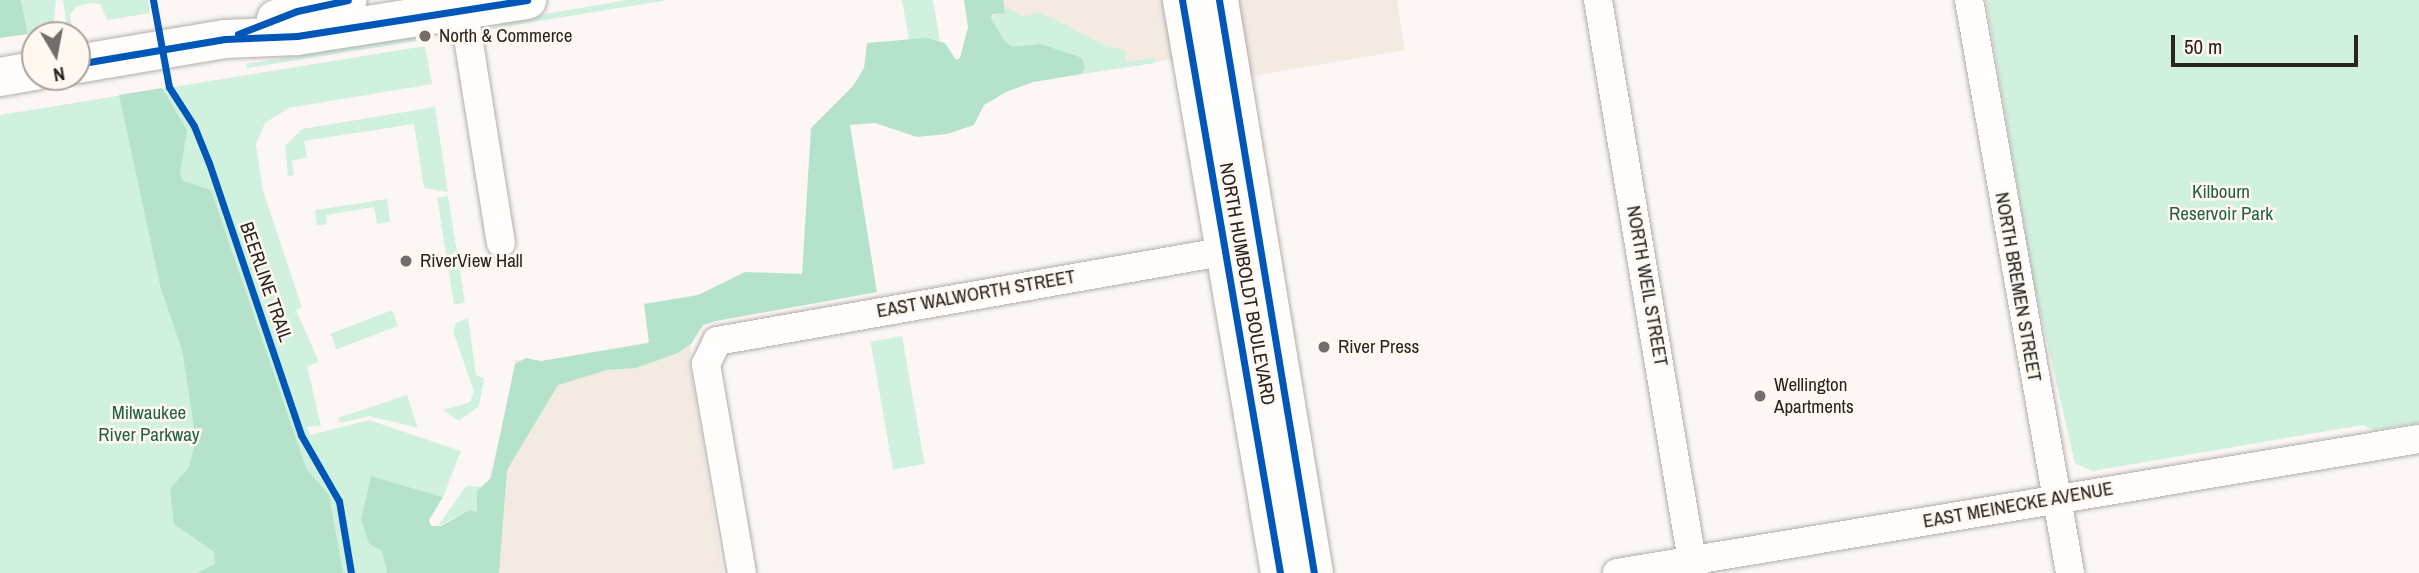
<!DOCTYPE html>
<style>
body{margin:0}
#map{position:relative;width:2419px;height:573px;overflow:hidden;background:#fcf7f4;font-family:"Archivo Narrow",sans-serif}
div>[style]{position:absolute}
.built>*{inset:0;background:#f3eae2}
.green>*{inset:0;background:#d1f1df;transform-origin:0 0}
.forest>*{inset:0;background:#b5e2cb}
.roads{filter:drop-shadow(0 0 2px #b1aeab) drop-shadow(0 0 2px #b1aeab)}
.street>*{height:28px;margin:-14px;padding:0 14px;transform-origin:14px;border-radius:14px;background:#fffefd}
.secondary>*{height:38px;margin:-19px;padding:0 19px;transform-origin:19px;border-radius:19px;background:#fffefd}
.cycleway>*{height:7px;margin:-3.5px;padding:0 3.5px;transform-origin:3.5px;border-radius:3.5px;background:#0057b8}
.dots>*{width:19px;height:19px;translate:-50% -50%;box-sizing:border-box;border:4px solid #fff7f0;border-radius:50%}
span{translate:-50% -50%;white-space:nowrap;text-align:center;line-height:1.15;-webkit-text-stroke:5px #fff7f0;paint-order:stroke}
.poi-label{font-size:19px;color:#272422}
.left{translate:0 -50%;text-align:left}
.park-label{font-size:19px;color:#226248}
.street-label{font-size:19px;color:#272422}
.north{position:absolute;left:21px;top:21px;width:70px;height:70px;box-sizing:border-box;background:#fff7f0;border:2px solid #a9a39e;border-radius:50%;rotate:170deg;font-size:19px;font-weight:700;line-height:28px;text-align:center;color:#272422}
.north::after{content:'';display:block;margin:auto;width:24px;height:32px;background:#726e6c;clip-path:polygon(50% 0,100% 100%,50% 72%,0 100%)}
.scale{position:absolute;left:2171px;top:35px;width:187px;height:32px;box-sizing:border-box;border:4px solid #272422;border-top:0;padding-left:9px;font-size:21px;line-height:24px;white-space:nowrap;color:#272422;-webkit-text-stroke:5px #fff7f0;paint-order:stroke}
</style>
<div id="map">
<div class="built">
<i style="clip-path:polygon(978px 0,1166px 0,1177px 62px,1168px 60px,994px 89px)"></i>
<i style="clip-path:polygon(1235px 0,1397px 0,1405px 50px,1248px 77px)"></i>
<i style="clip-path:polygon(703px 325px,691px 344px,690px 366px,723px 573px,500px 573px,487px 487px,516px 372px,514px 360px,541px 361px,649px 342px)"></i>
</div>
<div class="green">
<i style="clip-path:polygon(21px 0,56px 0,53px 30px,28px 34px)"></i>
<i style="clip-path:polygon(63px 0,148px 0,150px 13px,107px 20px,100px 4px,89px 3px,76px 7px,70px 15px,72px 26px,67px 27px)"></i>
<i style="clip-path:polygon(626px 0,668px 0,490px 29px,505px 21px)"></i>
<i style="clip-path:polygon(902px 0,933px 0,940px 42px,909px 40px)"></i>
<i style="clip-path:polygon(1986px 0,2419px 0,2419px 423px,2375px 430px,2363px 425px,2093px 471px,2075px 464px,2034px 285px)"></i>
<i style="clip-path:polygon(1007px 8px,1024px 16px,1039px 13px,1054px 19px,1106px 46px,1125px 50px,1126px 62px,1153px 58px,1155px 63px,1081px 74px,1085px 68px,1074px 55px,1033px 44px,1012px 47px,1005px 41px,991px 19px)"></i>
<i style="clip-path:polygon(429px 34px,429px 39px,247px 68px,246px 64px)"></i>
<i style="clip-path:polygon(425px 46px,432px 84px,289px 108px,265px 123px,256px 144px,263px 191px,302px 308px,296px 310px,319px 362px,307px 366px,321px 426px,307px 427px,310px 435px,369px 420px,461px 451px,443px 497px,371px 476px,361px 519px,369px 544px,382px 551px,387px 573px,0 573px,0 115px)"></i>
<i style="clip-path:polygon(435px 107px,448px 192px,424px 188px,414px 124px,304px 141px,307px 158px,292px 160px,294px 175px,288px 176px,285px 146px,302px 129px)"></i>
<i style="left:448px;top:196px;width:108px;height:11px;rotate:81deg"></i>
<i style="clip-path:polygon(387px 199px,390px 222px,377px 224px,374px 207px,326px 215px,327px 224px,317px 226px,315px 210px)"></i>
<i style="left:392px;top:310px;width:17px;height:66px;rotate:69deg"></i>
<i style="clip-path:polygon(468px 318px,476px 375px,484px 378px,479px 406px,459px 421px,443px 410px,470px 402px,474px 392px,453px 331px,456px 323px)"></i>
<i style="left:902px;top:336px;width:130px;height:32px;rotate:80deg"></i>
<i style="clip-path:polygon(407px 395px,418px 428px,369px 416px,340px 423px,338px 418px)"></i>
<i style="clip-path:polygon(466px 486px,481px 487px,478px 513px,469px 510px,438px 526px)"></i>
</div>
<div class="forest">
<i style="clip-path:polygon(0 0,21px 0,28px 34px,0 38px)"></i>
<i style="clip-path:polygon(964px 0,1003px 0,1005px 13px,992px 14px,991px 19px,1005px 41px,1012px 47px,1040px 44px,1074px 55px,1082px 58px,1085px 68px,1081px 74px,1033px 82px,1006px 92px,984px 105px,974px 125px,947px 134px,917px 137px,875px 123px,850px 125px,877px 292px,716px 321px,703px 325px,691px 344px,678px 353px,636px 368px,607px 370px,558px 385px,507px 470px,499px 573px,387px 573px,382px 551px,369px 544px,361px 519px,371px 476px,443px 497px,429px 520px,431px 526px,441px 526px,469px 510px,477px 512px,477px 491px,491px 478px,515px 364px,526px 358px,541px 361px,649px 343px,644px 304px,698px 295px,745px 272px,802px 274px,811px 128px,853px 86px,864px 68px,867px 43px,925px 38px,945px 43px,956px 60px,960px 58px,968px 27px)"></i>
<i style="clip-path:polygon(162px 88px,187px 130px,180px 174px,183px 181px,211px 190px,306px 468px,329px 495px,343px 573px,197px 573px,215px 564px,214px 552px,174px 524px,170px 489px,189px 467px,196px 440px,182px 350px,161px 289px,119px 95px)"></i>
</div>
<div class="roads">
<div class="street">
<i style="left:462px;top:0;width:246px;rotate:80.9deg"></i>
<i style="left:1598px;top:0;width:581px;rotate:80.49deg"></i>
<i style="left:1969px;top:0;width:582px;rotate:80deg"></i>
<i style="left:742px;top:573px;width:212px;rotate:-99.8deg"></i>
<i style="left:706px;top:364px;width:25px;rotate:-64deg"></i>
<i style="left:717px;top:341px;width:535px;rotate:-10.01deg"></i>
<i style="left:1617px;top:573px;width:813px;rotate:-9.49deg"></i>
</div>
<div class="secondary">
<i style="left:1182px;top:0;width:581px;rotate:80.29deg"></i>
<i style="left:1219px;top:0;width:581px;rotate:80.59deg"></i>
<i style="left:276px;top:19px;width:74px;rotate:-14.8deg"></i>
<i style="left:77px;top:64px;width:150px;rotate:-9.6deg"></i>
<i style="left:225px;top:39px;width:72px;rotate:-2.4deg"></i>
<i style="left:297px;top:36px;width:233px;rotate:-8.9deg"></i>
<i style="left:0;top:77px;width:36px;rotate:-10deg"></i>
</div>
</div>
<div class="cycleway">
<i style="left:153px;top:0;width:88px;rotate:79.6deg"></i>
<i style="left:169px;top:87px;width:46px;rotate:57.3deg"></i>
<i style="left:194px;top:126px;width:40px;rotate:68deg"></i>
<i style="left:209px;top:163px;width:287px;rotate:71.3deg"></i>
<i style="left:301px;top:435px;width:76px;rotate:60.1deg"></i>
<i style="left:339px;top:501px;width:73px;rotate:80.5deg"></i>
<i style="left:1182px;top:0;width:581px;rotate:80.29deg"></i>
<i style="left:1219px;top:0;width:581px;rotate:80.59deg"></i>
<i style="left:238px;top:34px;width:63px;rotate:-21.3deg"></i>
<i style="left:297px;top:11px;width:52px;rotate:-12.2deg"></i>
<i style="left:77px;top:64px;width:150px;rotate:-9.6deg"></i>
<i style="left:225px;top:39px;width:72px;rotate:-2.4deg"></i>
<i style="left:297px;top:36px;width:233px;rotate:-8.9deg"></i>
</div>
<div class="dots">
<i style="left:425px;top:36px;background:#726e6c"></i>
<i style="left:406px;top:261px;background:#726e6c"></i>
<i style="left:1324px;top:347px;background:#726e6c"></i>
<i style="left:1760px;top:396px;background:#726e6c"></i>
</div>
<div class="poi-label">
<span class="left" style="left:439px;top:36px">North &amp; Commerce</span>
<span class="left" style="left:420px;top:261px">RiverView Hall</span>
<span class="left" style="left:1338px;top:347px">River Press</span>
<span class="left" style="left:1774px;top:396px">Wellington<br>Apartments</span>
</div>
<div class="park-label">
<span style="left:2221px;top:203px">Kilbourn<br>Reservoir Park</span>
<span style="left:149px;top:424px">Milwaukee<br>River Parkway</span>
</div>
<div class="street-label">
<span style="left:266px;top:282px;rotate:71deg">BEERLINE TRAIL</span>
<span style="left:1247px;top:284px;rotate:80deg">NORTH HUMBOLDT BOULEVARD</span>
<span style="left:1647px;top:286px;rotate:80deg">NORTH WEIL STREET</span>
<span style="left:2018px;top:287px;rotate:80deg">NORTH BREMEN STREET</span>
<span style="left:976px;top:294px;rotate:-10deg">EAST WALWORTH STREET</span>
<span style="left:2018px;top:505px;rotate:-10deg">EAST MEINECKE AVENUE</span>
</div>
<div class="north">N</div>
<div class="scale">50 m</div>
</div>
